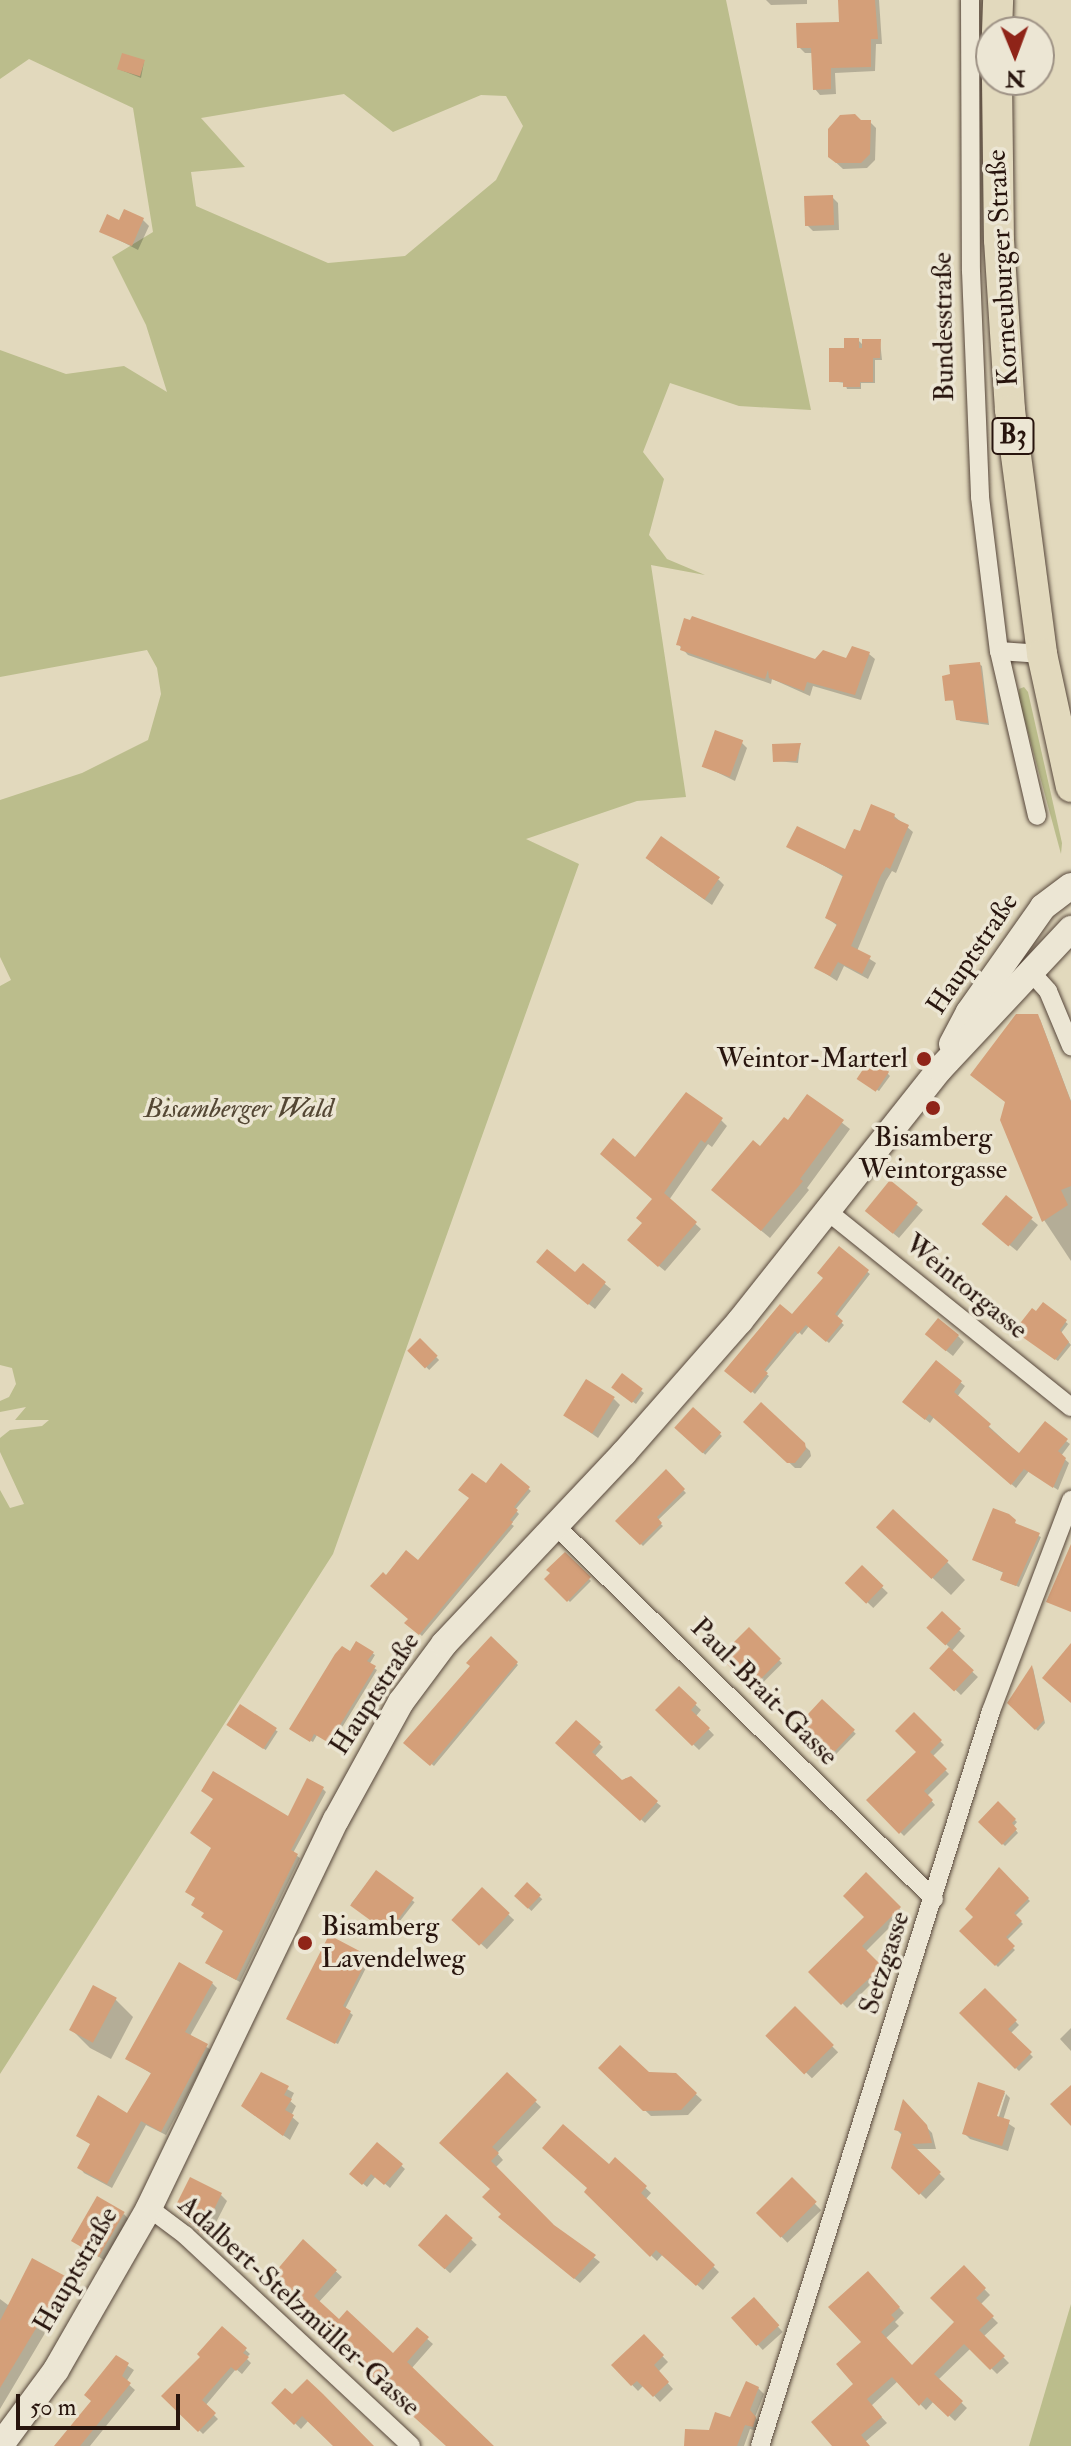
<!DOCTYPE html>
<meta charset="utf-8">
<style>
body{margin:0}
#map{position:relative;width:1071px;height:2446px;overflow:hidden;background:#e2d9bd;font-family:"IM FELL Double Pica",serif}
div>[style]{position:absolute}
.green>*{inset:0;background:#bbbd8c}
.shadow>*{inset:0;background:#0003;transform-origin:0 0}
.building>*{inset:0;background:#d49f79;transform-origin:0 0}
.roads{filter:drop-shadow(0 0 2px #56463a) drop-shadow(0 0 2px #56463a)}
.street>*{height:18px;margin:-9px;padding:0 9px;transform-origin:9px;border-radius:9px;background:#ece6d4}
.secondary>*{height:26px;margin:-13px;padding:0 13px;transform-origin:13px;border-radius:13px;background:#ece6d4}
.primary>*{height:30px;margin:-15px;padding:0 15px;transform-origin:15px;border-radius:15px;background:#e2d9bd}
.dots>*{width:22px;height:22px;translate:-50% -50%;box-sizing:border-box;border:4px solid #ece6d4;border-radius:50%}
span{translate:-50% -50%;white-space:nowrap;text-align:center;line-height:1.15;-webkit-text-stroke:7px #ece6d4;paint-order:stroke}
.shield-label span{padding:2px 6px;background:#ece6d4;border:2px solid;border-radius:6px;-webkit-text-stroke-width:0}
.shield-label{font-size:26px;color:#28150e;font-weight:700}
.street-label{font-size:28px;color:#28150e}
.poi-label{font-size:28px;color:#28150e}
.right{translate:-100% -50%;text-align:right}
.left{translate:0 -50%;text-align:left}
.park-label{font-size:28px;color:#544734;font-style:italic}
.north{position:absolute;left:975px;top:16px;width:80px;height:80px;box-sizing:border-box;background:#ece6d4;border:2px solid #9e9285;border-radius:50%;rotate:179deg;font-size:22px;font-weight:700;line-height:32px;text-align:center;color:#28150e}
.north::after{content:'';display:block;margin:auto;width:28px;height:36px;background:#8f2418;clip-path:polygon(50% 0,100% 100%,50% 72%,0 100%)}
.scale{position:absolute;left:16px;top:2394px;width:164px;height:36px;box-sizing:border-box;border:4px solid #28150e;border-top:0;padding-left:10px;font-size:24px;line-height:28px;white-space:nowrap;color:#28150e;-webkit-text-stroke:6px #ece6d4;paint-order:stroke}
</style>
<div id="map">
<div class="green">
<i style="clip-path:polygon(evenodd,0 0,726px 0,811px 410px,739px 406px,670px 383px,643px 452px,664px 479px,649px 535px,667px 559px,705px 575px,651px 565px,686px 797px,637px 801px,526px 839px,579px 864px,333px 1554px,0 2074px,0 1490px,10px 1508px,24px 1504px,0 1452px,0 1438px,10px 1430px,42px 1426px,49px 1420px,15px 1420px,26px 1407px,0 1412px,0 1401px,9px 1397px,16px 1384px,12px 1368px,0 1365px,0 986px,11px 980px,0 957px,0 800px,82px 773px,148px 740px,161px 694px,157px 668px,147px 650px,0 677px,0 350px,66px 374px,124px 366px,167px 392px,146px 325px,112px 257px,153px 232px,133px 108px,29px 59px,0 79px,0 0,344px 94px,393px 132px,481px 95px,506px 96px,523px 126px,496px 180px,405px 256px,328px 263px,196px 206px,191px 172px,245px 167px,201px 118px,344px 94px)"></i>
<i style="clip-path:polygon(1024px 687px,1028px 692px,1062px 843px,1061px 854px,1019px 699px,1019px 689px)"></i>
<i style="clip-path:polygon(1071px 2304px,1071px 2446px,1029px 2446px)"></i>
</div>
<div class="shadow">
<i style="clip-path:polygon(766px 0,807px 0,807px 4px,771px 5px)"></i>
<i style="clip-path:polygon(840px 0,879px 0,882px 44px,876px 44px,875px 71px,835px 73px,836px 94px,820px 95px,815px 89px,813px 53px,805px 53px,799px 47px,841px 24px)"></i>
<i style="clip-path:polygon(144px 62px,141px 78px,121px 70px)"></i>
<i style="clip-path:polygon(860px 122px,870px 122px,876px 128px,875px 160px,867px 168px,843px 169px,830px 157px)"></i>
<i style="clip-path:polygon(832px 197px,838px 203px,839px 230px,813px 231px,807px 225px)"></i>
<i style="clip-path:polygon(143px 220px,149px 226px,138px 250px,102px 231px,120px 222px)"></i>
<i style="clip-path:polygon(858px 340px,864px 346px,880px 341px,882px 360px,875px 360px,875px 383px,861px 383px,861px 389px,847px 389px,845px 383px,831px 381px)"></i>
<i style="clip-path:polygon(691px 623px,816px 661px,847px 660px,869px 654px,875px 659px,861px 700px,813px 686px,810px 696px,772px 679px,771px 684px,688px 655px,678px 644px)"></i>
<i style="clip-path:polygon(979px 664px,982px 666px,989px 725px,960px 721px,956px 701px,947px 700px)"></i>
<i style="clip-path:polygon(741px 742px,747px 748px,735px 781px,704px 766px)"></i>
<i style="clip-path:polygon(800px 745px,798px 763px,775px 761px)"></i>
<i style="clip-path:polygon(894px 816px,913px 832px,896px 873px,892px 871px,886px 881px,857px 951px,876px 963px,868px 979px,844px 966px,837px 981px,817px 968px,838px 926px,827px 918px,844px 877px,789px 846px,846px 852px,861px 834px)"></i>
<i style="clip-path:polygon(654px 864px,719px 880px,724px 885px,712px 905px)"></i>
<i style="clip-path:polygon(1040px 1019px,1071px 1101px,1071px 1261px,1044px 1220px)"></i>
<i style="clip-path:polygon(887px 1073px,890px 1076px,879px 1091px,861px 1080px)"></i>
<i style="clip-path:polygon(808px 1096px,850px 1129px,807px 1188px,809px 1190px,770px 1238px,722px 1198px,760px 1148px,788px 1122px)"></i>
<i style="clip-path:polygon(721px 1120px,727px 1126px,712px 1147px,708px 1144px,669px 1200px,701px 1229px,665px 1271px,635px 1246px,655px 1199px,635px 1160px)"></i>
<i style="clip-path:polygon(890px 1183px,923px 1210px,899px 1238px,873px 1217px)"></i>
<i style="clip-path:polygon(1006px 1198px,1038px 1225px,1017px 1251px,991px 1230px)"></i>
<i style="clip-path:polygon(839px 1249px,870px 1274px,836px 1318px,844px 1325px,829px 1343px,809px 1326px,802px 1335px,799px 1332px,765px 1373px,769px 1376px,755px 1394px,727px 1370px,793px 1317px,826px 1278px)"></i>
<i style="clip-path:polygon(583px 1266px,611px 1289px,595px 1309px,544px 1268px,575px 1275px)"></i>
<i style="clip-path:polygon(1044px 1305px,1068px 1324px,1061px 1333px,1071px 1345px,1058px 1361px,1019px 1333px)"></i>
<i style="clip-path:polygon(958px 1336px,964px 1342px,953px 1356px,933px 1340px)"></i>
<i style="left:420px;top:1341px;width:27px;height:14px;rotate:45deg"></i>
<i style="clip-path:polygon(936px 1363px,965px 1386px,957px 1397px,1020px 1455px,1066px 1441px,1070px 1444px,1061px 1456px,1069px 1463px,1058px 1490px,1029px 1471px,1016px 1488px,934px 1417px,930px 1423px,909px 1406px)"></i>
<i style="clip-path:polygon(623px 1376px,644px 1393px,636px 1404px,617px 1390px)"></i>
<i style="clip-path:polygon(614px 1399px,620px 1405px,598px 1438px,566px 1415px)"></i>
<i style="clip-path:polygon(761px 1405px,810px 1451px,811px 1456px,801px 1468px,795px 1468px,746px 1422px)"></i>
<i style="left:693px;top:1410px;width:39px;height:25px;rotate:42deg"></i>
<i style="clip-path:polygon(502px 1466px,531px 1491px,515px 1510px,519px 1514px,511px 1524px,514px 1526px,422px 1636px,407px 1623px,410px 1619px,386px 1578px,418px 1563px)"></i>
<i style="clip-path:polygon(666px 1472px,686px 1493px,657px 1521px,663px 1526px,643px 1546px,618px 1521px)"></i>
<i style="clip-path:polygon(1008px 1516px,1016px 1526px,1041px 1537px,1019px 1587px,1004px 1581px,1004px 1573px,974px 1560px)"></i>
<i style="clip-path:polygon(897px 1545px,947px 1562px,965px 1580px,951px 1595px)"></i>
<i style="clip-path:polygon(565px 1554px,591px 1581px,570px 1602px,547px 1579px)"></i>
<i style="left:862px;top:1568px;width:36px;height:21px;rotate:44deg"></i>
<i style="clip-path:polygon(942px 1614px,965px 1636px,951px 1652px,978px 1677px,961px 1695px,932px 1668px,950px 1648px,929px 1627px)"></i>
<i style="left:749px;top:1630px;width:47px;height:37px;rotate:45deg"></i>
<i style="clip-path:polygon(491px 1639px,518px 1665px,434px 1766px,406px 1743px,473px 1666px)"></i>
<i style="clip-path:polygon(372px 1653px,375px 1655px,369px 1665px,377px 1670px,332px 1744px,317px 1735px,313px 1742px,294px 1731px,351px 1654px)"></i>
<i style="clip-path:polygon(1033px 1668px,1045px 1723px,1038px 1731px,1009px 1703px)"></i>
<i style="clip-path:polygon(679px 1689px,701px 1710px,696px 1716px,714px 1735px,699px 1750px,658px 1710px)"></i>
<i style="left:822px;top:1701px;width:47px;height:37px;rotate:44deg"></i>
<i style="left:240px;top:1707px;width:45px;height:22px;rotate:33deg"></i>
<i style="clip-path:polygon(914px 1715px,944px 1745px,932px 1757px,949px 1774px,927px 1796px,935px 1805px,904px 1836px,869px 1800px,919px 1752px)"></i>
<i style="clip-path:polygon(576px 1723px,603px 1747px,594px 1757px,622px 1782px,626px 1778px,661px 1806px,645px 1823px,558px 1743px)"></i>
<i style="clip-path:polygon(323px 1789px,326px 1792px,293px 1853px,300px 1858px,240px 1982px,210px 1966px,289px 1819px)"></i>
<i style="clip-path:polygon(998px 1804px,1017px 1822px,1013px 1827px,1018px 1833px,1005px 1846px,981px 1822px)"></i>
<i style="clip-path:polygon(999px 1870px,1030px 1901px,1015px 1916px,1023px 1924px,1006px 1941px,1015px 1950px,998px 1967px,962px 1931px,976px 1917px)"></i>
<i style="left:376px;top:1872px;width:49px;height:40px;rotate:38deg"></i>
<i style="clip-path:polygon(866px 1875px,904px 1913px,865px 1952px,884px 1971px,847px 2008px,811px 1972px,867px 1917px)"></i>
<i style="left:527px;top:1885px;width:21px;height:16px;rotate:43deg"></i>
<i style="left:482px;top:1890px;width:44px;height:40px;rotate:43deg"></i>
<i style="clip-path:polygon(368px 1958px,370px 1960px,345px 2009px,353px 2015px,338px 2044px,291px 2021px)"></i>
<i style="clip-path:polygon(212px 1983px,217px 1988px,190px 2036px,211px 2050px,166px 2135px,146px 2125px,112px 2188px,84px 2173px,80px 2168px,92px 2145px,78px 2136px,127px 2116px,152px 2074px,128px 2059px)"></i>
<i style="clip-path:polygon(985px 1991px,1019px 2025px,1010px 2034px,1033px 2057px,1019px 2071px,962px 2013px)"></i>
<i style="clip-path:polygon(115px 1999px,133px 2017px,111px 2059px,90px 2048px,72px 2030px)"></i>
<i style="left:795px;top:2009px;width:61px;height:37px;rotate:45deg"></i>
<i style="clip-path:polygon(1071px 2028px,1071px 2051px,1060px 2039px)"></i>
<i style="clip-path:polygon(601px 2068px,675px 2075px,702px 2100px,688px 2115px,651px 2116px)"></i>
<i style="clip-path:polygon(262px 2075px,294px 2093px,290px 2101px,296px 2106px,291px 2116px,299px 2123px,290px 2140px,250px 2112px)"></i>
<i style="clip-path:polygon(507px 2075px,541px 2107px,497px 2153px,503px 2160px,495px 2168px,553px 2226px,600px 2262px,580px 2283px,506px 2223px,492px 2189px,442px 2143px)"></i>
<i style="clip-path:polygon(979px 2085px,1005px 2093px,992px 2125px,996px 2126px,1006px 2094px,1010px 2098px,1003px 2120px,1015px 2128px,1008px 2151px,970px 2139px,964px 2133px)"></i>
<i style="clip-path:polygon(904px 2103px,932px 2133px,936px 2149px,914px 2149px,945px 2179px,926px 2199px,894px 2168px,902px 2135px,896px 2129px)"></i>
<i style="clip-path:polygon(377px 2144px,405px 2169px,390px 2188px,376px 2176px,367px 2187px,352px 2174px)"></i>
<i style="clip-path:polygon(615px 2160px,651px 2193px,645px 2200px,719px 2272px,703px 2290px,663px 2254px,657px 2261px,586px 2192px)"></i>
<i style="left:792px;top:2180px;width:42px;height:47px;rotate:46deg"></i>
<i style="clip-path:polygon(221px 2195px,227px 2201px,208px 2238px,176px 2209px)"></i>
<i style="clip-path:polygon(124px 2214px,129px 2220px,105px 2261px,74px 2240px)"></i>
<i style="left:446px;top:2216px;width:42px;height:39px;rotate:43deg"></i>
<i style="clip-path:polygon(303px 2242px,342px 2277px,318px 2303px,339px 2322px,393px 2356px,417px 2330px,433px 2344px,411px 2369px,492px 2446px,448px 2446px,328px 2334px,273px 2290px)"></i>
<i style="clip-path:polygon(964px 2268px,990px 2295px,980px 2305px,998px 2323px,983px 2337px,1009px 2363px,997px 2374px,971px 2348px,938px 2380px,967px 2408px,955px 2421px,934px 2401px,926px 2410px,898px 2381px,871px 2406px,887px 2423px,865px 2442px,868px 2446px,835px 2446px,856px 2384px,864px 2342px,868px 2274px,904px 2313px,895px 2322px,899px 2326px,885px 2339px,912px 2368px,957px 2322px)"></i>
<i style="clip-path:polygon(65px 2279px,73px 2286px,0 2409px,0 2299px,8px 2305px)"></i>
<i style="left:754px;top:2300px;width:43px;height:27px;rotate:48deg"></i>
<i style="clip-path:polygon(222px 2329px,250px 2354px,246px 2358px,251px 2363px,242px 2374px,236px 2369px,205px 2406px,218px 2419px,203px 2434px,164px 2396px,202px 2357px)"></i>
<i style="clip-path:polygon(644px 2337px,668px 2362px,658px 2372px,673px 2389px,660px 2402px,644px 2385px,638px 2391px,614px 2366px)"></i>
<i style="clip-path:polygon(116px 2358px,134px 2370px,126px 2382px,135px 2390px,90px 2446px,64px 2446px,94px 2402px)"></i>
<i style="clip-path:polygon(758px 2388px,764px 2394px,755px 2417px,761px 2425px,759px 2432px,750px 2429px,744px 2446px,686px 2446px,731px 2420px)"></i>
<i style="clip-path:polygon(274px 2403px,373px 2446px,335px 2446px,309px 2420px,301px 2429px)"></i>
</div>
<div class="building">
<i style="clip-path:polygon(838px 0,875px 0,878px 39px,871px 39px,871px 67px,831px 68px,831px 89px,813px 90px,811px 48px,797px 48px,796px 23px,839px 22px)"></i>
<i style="left:122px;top:53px;width:24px;height:17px;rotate:17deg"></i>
<i style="clip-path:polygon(855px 114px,861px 120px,871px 120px,870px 154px,861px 163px,836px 163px,828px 157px,828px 129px,840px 115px)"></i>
<i style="left:833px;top:195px;width:30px;height:29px;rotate:88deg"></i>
<i style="clip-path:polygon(124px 209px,144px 218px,132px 246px,99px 232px,107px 214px,119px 220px)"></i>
<i style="clip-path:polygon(844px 338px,859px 338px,859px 348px,862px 348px,862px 339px,881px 339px,880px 358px,873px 358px,873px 382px,860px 382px,860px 387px,843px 387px,843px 382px,829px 382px,829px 348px,844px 348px)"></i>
<i style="clip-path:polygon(692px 616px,815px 659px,823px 650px,846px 658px,852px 646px,870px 652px,855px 695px,807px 682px,804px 691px,769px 678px,768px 670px,765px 679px,680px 650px,681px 646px,676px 645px,684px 618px,690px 620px)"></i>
<i style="clip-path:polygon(980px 662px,988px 723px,956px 720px,953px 700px,945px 701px,942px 676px,950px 674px,949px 665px)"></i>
<i style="left:715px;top:730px;width:30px;height:39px;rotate:20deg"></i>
<i style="clip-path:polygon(801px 743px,796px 761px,773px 762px,772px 744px)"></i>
<i style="clip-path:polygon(871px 804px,895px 814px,894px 818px,909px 825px,890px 869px,886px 867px,881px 875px,851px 946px,871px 956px,862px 974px,838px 962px,830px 976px,814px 968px,837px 924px,825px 918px,843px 875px,786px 847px,797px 826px,845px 849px,854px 829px,860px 831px)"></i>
<i style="left:661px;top:836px;width:72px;height:27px;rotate:35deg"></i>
<i style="clip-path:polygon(1016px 1014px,1038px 1014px,1071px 1102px,1071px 1186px,1061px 1190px,1068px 1205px,1042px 1222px,1000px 1120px,1005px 1102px,970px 1075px)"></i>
<i style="left:870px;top:1059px;width:23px;height:24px;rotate:34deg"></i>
<i style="clip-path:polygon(686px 1092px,723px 1118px,705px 1143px,701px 1140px,664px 1193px,697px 1222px,658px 1267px,627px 1240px,642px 1223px,636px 1218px,652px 1199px,600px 1154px,613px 1138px,635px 1157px)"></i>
<i style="clip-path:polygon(807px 1094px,844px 1120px,800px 1179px,803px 1181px,761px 1231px,711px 1190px,753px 1140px,760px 1146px,784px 1117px,788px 1120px)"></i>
<i style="left:890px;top:1180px;width:36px;height:40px;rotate:39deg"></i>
<i style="left:1006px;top:1195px;width:35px;height:38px;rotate:40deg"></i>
<i style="clip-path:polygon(839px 1246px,869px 1270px,835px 1314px,843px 1321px,826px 1342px,806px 1325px,798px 1334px,795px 1331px,764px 1370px,768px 1373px,751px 1393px,724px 1371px,780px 1304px,792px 1314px,823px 1278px,817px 1273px)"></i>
<i style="clip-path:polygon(547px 1249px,575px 1272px,583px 1263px,606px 1282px,588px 1305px,536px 1262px)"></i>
<i style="clip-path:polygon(1043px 1302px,1067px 1320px,1060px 1330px,1069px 1342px,1055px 1360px,1014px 1331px,1032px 1308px,1036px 1311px)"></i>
<i style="left:938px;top:1318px;width:27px;height:21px;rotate:39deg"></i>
<i style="left:420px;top:1338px;width:25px;height:18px;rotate:45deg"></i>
<i style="clip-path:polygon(936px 1360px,962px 1381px,954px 1392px,991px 1424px,988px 1427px,1019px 1453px,1045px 1421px,1068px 1439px,1058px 1451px,1066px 1458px,1053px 1488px,1024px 1469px,1011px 1485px,929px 1414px,925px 1420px,902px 1402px)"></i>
<i style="left:622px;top:1373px;width:26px;height:18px;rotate:37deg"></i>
<i style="left:586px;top:1379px;width:34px;height:43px;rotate:32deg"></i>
<i style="clip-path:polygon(761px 1402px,805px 1443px,806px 1449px,795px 1463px,787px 1463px,743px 1422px)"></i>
<i style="left:693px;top:1407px;width:38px;height:28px;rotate:42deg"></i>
<i style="clip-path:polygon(501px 1463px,530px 1487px,514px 1507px,518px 1510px,510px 1520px,513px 1522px,419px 1635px,404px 1623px,408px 1619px,370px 1586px,383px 1572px,386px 1575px,406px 1550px,418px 1560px,469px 1498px,458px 1490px,472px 1473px,486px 1483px)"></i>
<i style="clip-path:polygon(666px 1469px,685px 1489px,657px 1517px,662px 1523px,640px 1545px,615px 1521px)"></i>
<i style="clip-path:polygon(993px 1508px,1009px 1514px,1016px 1520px,1015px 1523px,1040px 1533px,1016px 1586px,1000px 1580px,1003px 1572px,972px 1560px)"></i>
<i style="left:893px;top:1509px;width:76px;height:25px;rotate:43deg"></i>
<i style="clip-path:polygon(1071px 1544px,1071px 1612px,1046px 1602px)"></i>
<i style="clip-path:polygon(565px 1552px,591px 1577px,567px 1602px,544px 1579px,550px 1573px,546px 1570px)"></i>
<i style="left:862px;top:1565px;width:30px;height:25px;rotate:44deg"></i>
<i style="left:942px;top:1611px;width:26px;height:23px;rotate:43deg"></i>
<i style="left:749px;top:1627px;width:45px;height:42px;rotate:45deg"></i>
<i style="clip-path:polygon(491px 1636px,518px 1662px,430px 1766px,403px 1743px,470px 1666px,466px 1663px)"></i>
<i style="clip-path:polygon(356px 1641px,374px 1652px,367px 1661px,376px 1666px,329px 1743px,314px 1734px,310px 1742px,289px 1729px,335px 1654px,342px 1646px,350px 1651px)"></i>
<i style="clip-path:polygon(1071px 1643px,1071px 1703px,1042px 1678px)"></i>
<i style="left:949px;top:1647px;width:34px;height:29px;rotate:43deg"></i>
<i style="clip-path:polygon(1032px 1665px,1044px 1720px,1035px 1730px,1007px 1703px)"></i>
<i style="clip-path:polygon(679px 1686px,697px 1703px,691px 1710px,710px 1728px,692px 1746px,655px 1710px)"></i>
<i style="left:822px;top:1699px;width:45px;height:41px;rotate:43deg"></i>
<i style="left:240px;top:1704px;width:44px;height:25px;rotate:33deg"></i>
<i style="clip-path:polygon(914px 1712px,942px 1740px,930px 1752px,947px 1769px,924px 1791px,933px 1800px,899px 1834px,866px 1800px,916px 1752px,895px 1731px)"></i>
<i style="clip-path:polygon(576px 1720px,601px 1742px,592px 1752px,622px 1780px,631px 1776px,658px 1801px,640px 1821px,555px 1743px)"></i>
<i style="clip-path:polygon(213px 1771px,288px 1816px,307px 1778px,324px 1787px,291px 1850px,298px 1854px,236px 1980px,205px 1963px,223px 1931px,201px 1917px,204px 1913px,191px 1905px,195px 1898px,185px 1892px,211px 1848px,190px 1833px,213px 1799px,201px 1791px)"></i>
<i style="clip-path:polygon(998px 1801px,1016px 1819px,1012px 1823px,1017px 1829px,1002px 1845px,978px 1822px)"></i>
<i style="clip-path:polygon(999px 1867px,1029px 1898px,1014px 1913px,1022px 1921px,1006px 1937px,1015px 1946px,995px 1966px,959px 1931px,973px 1917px,965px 1909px)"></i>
<i style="left:376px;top:1870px;width:47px;height:44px;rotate:36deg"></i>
<i style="clip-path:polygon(866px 1872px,901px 1907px,862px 1946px,882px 1966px,841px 2005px,808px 1972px,864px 1917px,843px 1896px)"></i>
<i style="left:527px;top:1882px;width:19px;height:19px;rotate:43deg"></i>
<i style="left:482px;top:1887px;width:38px;height:45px;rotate:43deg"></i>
<i style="clip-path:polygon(329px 1935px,369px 1956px,343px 2006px,351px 2011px,335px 2044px,286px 2019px)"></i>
<i style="clip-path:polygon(179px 1962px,213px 1982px,185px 2032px,208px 2044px,161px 2132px,141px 2121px,107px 2184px,77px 2168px,90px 2144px,76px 2136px,98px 2095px,127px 2113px,151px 2073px,125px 2059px)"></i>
<i style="left:93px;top:1985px;width:27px;height:51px;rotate:28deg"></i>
<i style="clip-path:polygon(985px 1988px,1017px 2020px,1008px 2029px,1032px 2052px,1015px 2069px,959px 2013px)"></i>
<i style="left:795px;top:2006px;width:55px;height:42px;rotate:45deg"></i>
<i style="clip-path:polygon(620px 2045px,649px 2072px,676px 2073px,697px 2093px,681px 2110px,643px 2111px,598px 2068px)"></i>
<i style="clip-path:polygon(261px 2072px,289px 2086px,284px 2095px,292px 2099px,285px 2110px,294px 2115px,283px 2136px,241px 2106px)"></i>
<i style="clip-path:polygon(507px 2072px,537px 2100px,492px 2147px,499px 2153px,491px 2161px,554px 2225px,596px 2255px,574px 2279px,498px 2217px,501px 2214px,482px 2197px,490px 2189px,439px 2143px)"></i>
<i style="clip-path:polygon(978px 2082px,1005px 2091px,997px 2116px,1010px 2120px,1002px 2146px,962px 2134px)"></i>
<i style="clip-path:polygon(1071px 2085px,1071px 2126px,1050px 2104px)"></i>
<i style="clip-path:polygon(903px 2099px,927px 2125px,932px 2143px,912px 2144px,941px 2172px,919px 2195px,891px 2168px,902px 2132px,894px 2130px)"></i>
<i style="clip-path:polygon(563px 2124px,609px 2164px,615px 2157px,647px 2186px,641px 2193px,715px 2265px,696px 2286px,656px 2250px,650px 2257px,584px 2192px,587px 2188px,542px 2148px)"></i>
<i style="clip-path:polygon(377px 2142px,403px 2164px,384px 2185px,371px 2174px,362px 2185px,349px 2174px)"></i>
<i style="clip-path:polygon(190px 2177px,222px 2193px,202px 2234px,174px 2209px)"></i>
<i style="left:792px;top:2177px;width:35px;height:51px;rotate:45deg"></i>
<i style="left:97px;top:2196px;width:32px;height:52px;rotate:30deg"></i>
<i style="left:446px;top:2214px;width:36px;height:42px;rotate:42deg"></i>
<i style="clip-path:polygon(303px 2239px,337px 2270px,314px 2296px,339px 2319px,347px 2310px,393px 2353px,417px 2327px,429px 2337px,407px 2362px,494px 2446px,446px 2446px,324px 2336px,326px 2334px,265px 2284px)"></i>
<i style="clip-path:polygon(32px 2258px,67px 2277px,0 2388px,0 2321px)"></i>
<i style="clip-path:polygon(964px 2265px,986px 2288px,976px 2298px,994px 2316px,979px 2330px,1005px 2356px,990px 2370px,964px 2344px,934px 2374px,963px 2401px,948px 2417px,927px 2397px,919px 2406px,892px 2377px,867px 2399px,882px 2417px,861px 2435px,870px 2446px,832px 2446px,811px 2422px,853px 2384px,836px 2364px,861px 2342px,828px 2307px,868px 2271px,900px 2307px,891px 2315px,895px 2319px,881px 2332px,912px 2365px,954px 2322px,930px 2298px)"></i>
<i style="left:754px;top:2297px;width:38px;height:31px;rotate:48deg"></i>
<i style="clip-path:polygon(222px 2326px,247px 2348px,243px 2353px,249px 2357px,236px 2371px,231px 2367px,202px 2400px,216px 2413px,198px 2432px,161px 2396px,200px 2357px,197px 2354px)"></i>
<i style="clip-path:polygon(644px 2334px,664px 2355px,654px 2365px,669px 2382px,653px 2397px,637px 2381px,631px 2386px,611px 2365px)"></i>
<i style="clip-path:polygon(116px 2355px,129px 2363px,122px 2376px,131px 2383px,80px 2446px,54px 2446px,91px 2401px,84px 2395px)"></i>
<i style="clip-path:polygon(307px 2379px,323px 2394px,374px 2446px,333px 2446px,302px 2416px,294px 2425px,271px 2403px,285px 2388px,292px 2394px)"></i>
<i style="clip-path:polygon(746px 2381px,759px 2387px,750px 2410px,756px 2417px,753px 2427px,745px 2425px,737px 2446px,684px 2446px,685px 2429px,709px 2430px,715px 2412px,730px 2417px)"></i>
</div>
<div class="roads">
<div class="street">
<i style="left:970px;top:0;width:271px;rotate:89.8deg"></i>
<i style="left:971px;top:271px;width:226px;rotate:87.7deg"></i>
<i style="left:980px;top:497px;width:155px;rotate:83deg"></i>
<i style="left:999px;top:651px;width:169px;rotate:77deg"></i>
<i style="left:999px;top:651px;width:43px;rotate:4deg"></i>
<i style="left:1030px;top:971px;width:27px;rotate:48deg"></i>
<i style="left:1048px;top:991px;width:60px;rotate:67.3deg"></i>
<i style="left:827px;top:1211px;width:313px;rotate:38.8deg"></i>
<i style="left:554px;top:1524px;width:534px;rotate:44.62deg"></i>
<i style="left:149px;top:2208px;width:45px;rotate:36.9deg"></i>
<i style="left:185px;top:2235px;width:309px;rotate:43deg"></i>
<i style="left:760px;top:2446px;width:770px;rotate:-72.55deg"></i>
<i style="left:991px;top:1711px;width:226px;rotate:-69.2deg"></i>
</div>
<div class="secondary">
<i style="left:952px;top:1044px;width:36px;rotate:-62deg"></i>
<i style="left:969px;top:1012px;width:128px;rotate:-54.8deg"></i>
<i style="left:1043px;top:907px;width:35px;rotate:-37deg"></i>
<i style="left:0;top:2446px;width:94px;rotate:-53.6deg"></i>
<i style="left:56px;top:2370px;width:187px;rotate:-60.1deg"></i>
<i style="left:149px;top:2208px;width:431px;rotate:-64.3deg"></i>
<i style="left:336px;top:1820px;width:135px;rotate:-61.2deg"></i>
<i style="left:401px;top:1702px;width:72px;rotate:-53.4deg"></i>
<i style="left:444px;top:1644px;width:262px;rotate:-46.7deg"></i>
<i style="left:624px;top:1453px;width:176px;rotate:-48.7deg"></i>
<i style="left:740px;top:1321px;width:322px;rotate:-51.6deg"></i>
<i style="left:940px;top:1069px;width:192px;rotate:-46.9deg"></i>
</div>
<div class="primary">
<i style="left:997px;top:32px;width:32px;rotate:-88deg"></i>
<i style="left:997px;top:80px;width:160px;rotate:89.3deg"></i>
<i style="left:999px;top:240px;width:170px;rotate:86.3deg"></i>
<i style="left:1010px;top:410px;width:246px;rotate:82.5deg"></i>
<i style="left:1042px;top:654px;width:136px;rotate:77.7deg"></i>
</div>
</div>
<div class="dots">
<i style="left:924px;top:1059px;background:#8f2418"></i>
<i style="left:933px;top:1108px;background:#8f2418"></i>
<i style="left:305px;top:1943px;background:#8f2418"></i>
</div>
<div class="shield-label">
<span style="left:1013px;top:436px">B3</span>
</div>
<div class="street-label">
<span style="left:1003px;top:268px;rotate:-93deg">Korneuburger Straße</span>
<span style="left:944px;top:327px;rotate:-91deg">Bundesstraße</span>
<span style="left:973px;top:954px;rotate:-56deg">Hauptstraße</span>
<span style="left:966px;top:1287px;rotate:39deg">Weintorgasse</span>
<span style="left:764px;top:1692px;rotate:45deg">Paul-Brait-Gasse</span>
<span style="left:375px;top:1694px;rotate:-57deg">Hauptstraße</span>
<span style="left:885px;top:1963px;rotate:-72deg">Setzgasse</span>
<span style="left:76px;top:2270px;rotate:-60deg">Hauptstraße</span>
<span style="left:299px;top:2306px;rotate:42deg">Adalbert-Stelzmüller-Gasse</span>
</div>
<div class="poi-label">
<span class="right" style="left:908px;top:1059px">Weintor-Marterl</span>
<span style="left:933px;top:1154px">Bisamberg<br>Weintorgasse</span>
<span class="left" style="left:321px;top:1943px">Bisamberg<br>Lavendelweg</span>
</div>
<div class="park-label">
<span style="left:239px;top:1109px">Bisamberger Wald</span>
</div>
<div class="north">N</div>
<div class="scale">50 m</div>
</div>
